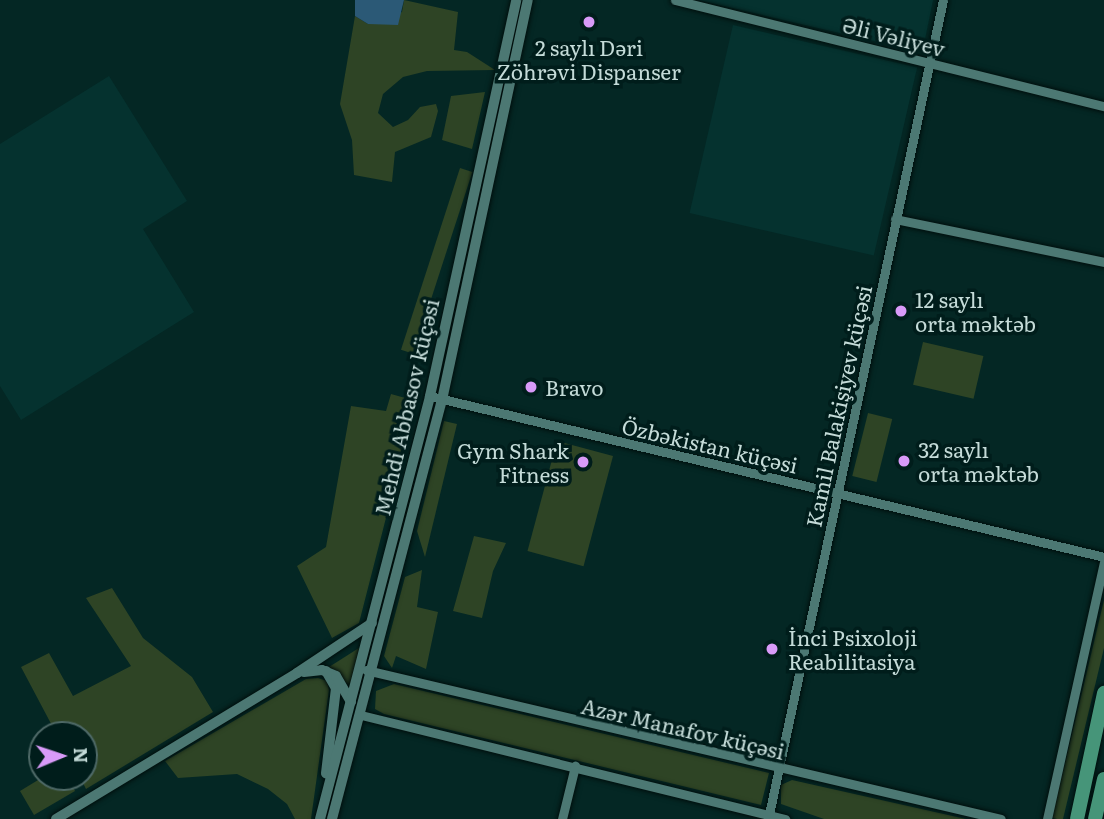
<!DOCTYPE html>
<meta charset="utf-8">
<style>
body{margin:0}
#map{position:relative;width:1104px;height:819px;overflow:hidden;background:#042724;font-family:Literata,serif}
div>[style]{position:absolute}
.built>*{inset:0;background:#05322f;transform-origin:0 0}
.green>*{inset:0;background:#2e4425;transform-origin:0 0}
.water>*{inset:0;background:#2b5976}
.roads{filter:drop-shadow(0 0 2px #000f0d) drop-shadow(0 0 2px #000f0d)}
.minor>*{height:9px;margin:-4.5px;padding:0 4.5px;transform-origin:4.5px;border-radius:4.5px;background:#4c7873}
.tertiary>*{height:10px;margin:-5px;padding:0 5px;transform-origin:5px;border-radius:5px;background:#4c7873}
.primary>*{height:14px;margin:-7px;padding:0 7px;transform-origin:7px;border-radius:7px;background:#469579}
.dots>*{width:19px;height:19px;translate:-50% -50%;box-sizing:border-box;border:4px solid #001d1b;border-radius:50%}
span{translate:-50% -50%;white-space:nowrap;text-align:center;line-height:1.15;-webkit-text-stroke:7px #001d1b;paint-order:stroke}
.street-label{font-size:21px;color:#c4dbd8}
.poi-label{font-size:21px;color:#c4dbd8}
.left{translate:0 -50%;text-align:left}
.right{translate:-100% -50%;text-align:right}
.north{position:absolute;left:28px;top:721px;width:70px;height:70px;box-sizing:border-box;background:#001d1b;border:2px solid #4e6967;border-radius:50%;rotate:88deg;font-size:19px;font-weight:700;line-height:28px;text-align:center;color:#c4dbd8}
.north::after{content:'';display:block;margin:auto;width:24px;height:32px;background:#d89af8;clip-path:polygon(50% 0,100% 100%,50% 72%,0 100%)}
</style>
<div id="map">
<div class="built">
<i style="clip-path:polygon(698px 0,933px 0,923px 49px,917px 51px)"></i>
<i style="left:733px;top:25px;width:189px;height:193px;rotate:13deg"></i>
<i style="clip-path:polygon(109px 76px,187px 201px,143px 229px,194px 312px,21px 420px,0 386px,0 144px)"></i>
</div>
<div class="green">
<i style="clip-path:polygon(404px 0,458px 12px,454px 50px,467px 52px,495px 70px,427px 71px,403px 77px,383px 94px,378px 113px,393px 127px,408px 120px,420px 107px,436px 104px,438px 111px,431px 137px,395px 152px,392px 182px,354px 175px,352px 140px,340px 104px,355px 16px,368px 24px,402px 12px)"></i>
<i style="clip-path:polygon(485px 92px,472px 149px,442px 140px,451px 96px)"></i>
<i style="left:460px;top:168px;width:13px;height:191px;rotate:18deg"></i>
<i style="left:923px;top:342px;width:62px;height:44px;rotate:13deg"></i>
<i style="clip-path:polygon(391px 394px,416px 401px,359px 623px,332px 638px,297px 566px,326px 547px,351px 406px,386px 411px)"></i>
<i style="left:868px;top:413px;width:25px;height:65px;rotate:14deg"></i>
<i style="clip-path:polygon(444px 421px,457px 424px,425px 557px,417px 531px)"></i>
<i style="left:557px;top:441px;width:58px;height:114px;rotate:15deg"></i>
<i style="clip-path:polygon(474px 536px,506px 543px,493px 571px,482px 618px,453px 611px)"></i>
<i style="clip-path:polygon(422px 570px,417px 607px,438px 612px,426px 669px,396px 656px,392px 668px,384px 656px,405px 577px)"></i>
<i style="clip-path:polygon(112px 588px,143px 638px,192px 677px,213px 712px,86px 789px,80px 777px,84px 777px,84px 735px,57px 735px,21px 667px,49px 653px,73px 696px,131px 666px,86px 598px)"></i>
<i style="clip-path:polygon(1104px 600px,1104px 648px,1063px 819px,1057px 819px,1052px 818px)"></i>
<i style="clip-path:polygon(362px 646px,351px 687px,329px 667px)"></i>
<i style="clip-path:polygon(318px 678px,327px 681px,329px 690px,311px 819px,295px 819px,287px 804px,268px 789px,237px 774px,178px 778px,165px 761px,306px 679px)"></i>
<i style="clip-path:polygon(394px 684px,769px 773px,761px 805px,384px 714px,375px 709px,376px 691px)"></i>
<i style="clip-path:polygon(43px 777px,68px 777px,75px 791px,34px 815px,20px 791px)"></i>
<i style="clip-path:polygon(792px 780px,966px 819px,824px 819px,781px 804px,781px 785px)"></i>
</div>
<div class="water">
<i style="clip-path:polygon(355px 0,404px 0,398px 25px,368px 24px,355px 16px)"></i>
</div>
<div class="roads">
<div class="minor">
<i style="left:675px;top:0;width:442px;rotate:13.9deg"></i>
<i style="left:895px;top:219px;width:213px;rotate:11.6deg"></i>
<i style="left:430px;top:396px;width:693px;rotate:13.43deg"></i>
<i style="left:366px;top:670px;width:652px;rotate:13.21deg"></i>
<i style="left:361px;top:715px;width:437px;rotate:13.8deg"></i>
<i style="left:562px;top:819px;width:55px;rotate:-76.2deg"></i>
<i style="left:768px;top:819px;width:837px;rotate:-77.94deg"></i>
<i style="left:1047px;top:819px;width:263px;rotate:-77.5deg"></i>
</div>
<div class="tertiary">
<i style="left:326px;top:671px;width:20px;rotate:60deg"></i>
<i style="left:336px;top:688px;width:86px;rotate:96.7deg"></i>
<i style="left:304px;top:672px;width:18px;rotate:-6deg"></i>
<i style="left:322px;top:670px;width:15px;rotate:23deg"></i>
<i style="left:336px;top:676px;width:30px;rotate:60deg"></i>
<i style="left:56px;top:819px;width:282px;rotate:-31.2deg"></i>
<i style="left:297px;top:673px;width:90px;rotate:-33.7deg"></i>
<i style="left:320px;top:819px;width:437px;rotate:-75.4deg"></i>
<i style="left:430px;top:396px;width:405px;rotate:-77.7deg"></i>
<i style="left:332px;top:819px;width:433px;rotate:-75.3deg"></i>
<i style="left:442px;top:400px;width:409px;rotate:-77.9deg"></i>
</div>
<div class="primary">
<i style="left:1077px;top:819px;width:129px;rotate:-77.9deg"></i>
<i style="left:1095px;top:819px;width:41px;rotate:-77.3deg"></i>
</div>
</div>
<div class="dots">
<i style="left:589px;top:22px;background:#d89af8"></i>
<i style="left:901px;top:311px;background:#d89af8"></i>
<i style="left:531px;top:387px;background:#d89af8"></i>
<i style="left:904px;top:461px;background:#d89af8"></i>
<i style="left:583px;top:462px;background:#d89af8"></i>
<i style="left:772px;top:649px;background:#d89af8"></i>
</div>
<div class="street-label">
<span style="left:894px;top:36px;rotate:14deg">Əli Vəliyev</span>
<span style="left:838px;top:406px;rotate:-78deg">Kamil Balakişiyev küçəsi</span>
<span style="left:406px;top:407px;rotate:-77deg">Mehdi Abbasov küçəsi</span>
<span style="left:710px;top:445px;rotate:13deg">Özbəkistan küçəsi</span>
<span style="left:683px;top:728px;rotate:13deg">Azər Manafov küçəsi</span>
</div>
<div class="poi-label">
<span style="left:589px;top:59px">2 saylı Dəri<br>Zöhrəvi Dispanser</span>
<span class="left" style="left:915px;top:311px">12 saylı<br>orta məktəb</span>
<span class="left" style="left:545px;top:387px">Bravo</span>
<span class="left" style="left:918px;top:461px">32 saylı<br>orta məktəb</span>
<span class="right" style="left:569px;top:462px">Gym Shark<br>Fitness</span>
<span class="left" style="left:788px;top:649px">İnci Psixoloji<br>Reabilitasiya</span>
</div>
<div class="north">N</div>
</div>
